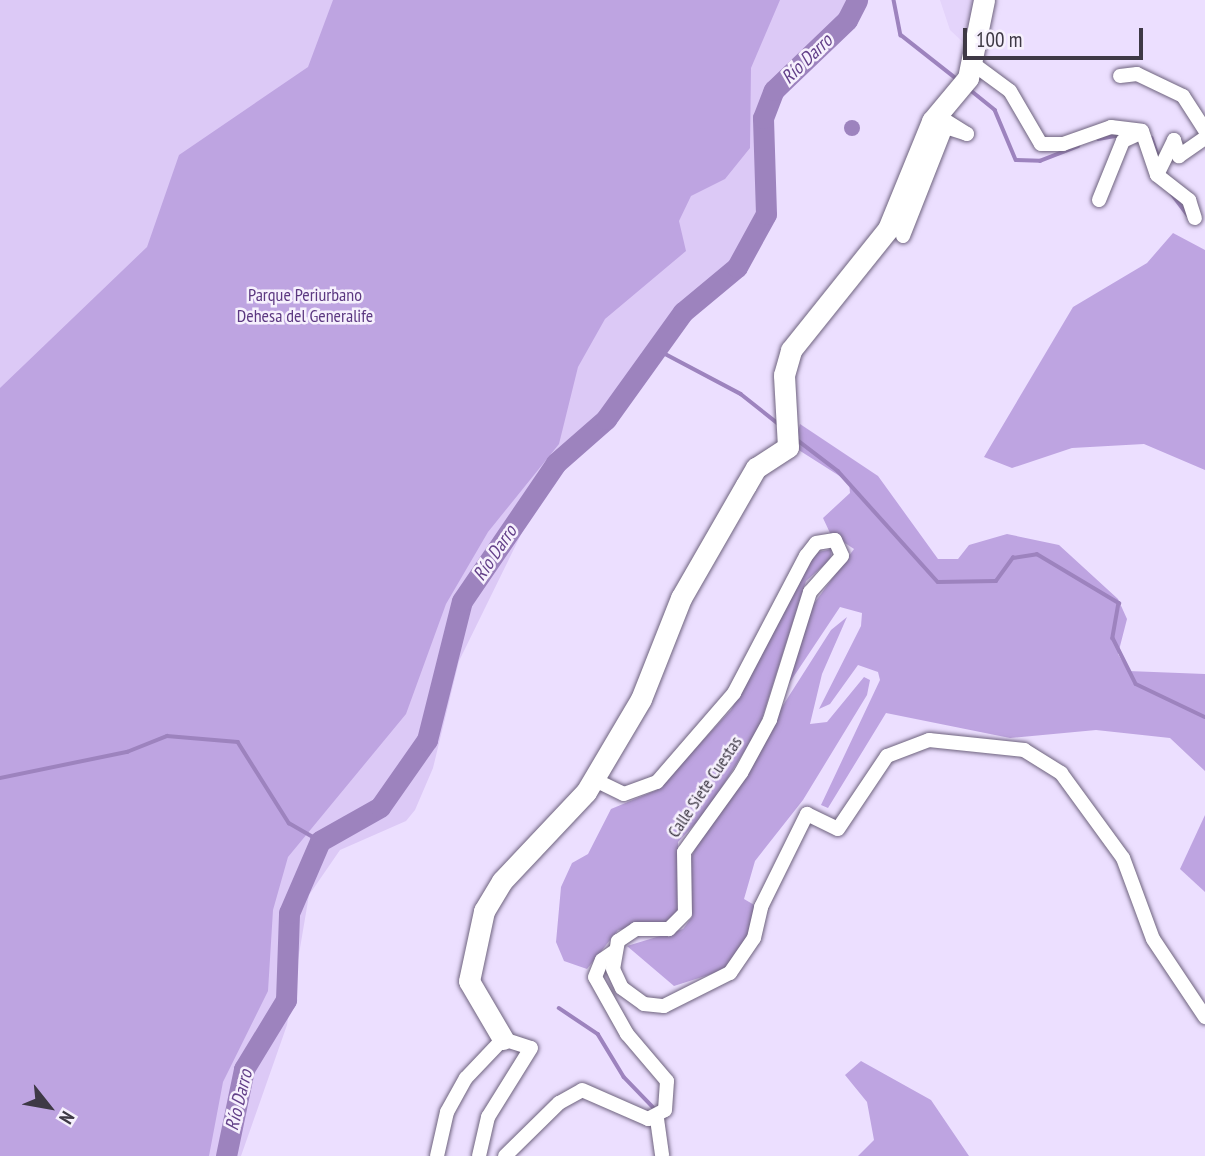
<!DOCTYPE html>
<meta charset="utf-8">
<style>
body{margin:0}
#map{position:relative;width:1205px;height:1156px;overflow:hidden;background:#ecdfff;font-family:"PT Sans Narrow",sans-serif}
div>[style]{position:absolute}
.built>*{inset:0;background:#e4d4fb}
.green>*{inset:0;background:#dcc9f6}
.forest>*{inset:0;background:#bea4e1}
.water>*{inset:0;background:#9d83be}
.round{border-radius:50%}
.stream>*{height:3.5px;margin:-1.75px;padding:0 1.75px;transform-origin:1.75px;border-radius:1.75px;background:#9d83be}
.river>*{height:21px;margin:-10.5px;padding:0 10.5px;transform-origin:10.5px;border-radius:10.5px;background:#9d83be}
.roads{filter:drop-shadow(0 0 2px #6e637e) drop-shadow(0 0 2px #6e637e)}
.street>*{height:14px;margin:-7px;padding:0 7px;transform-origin:7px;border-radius:7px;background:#fff}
.secondary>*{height:21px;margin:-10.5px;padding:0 10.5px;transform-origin:10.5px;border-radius:10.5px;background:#fff}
span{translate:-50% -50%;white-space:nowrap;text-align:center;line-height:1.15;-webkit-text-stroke:5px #f6f0fd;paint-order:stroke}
.park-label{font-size:18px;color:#5c3881}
.street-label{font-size:18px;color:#3e3945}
.water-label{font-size:19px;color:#634089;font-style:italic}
.north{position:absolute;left:14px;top:1072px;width:70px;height:70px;-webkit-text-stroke:5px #f6f0fd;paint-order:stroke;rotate:121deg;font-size:19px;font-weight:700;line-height:28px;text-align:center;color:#3e3945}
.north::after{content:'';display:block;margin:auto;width:24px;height:32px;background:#3e3945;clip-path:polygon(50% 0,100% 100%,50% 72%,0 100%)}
.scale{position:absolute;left:963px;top:28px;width:180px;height:32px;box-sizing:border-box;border:4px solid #3e3945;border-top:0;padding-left:9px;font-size:21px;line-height:24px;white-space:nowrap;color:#3e3945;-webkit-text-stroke:5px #f6f0fd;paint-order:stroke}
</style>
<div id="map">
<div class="built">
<i style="clip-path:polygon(940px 0,977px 0,967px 46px,950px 30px)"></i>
</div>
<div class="green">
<i style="clip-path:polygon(0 0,869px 0,778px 103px,766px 126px,763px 212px,741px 256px,537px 502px,459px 661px,433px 768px,415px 810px,406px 821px,340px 850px,309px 895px,287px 1025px,241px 1156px,0 1156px)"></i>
</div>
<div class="forest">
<i style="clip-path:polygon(333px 0,780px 0,751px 68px,750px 148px,725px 179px,691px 196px,679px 221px,686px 251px,605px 319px,578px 367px,559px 444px,488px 532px,446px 604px,406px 714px,288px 857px,273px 910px,268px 991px,223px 1082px,209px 1156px,0 1156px,0 388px,147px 247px,179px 155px,308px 67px)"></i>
<i style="clip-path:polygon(1173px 233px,1205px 250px,1205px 470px,1144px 444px,1072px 448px,1012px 468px,984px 457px,1073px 307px,1147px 263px)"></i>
<i style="clip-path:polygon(800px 424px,878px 476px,938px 559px,958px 559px,969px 545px,1007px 534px,1059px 545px,1118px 599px,1127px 619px,1118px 654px,1128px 671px,1205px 674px,1205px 771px,1170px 738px,1096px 730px,1010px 738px,886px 713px,828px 808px,821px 805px,880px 680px,878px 672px,858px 665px,830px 704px,819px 709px,861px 626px,862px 613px,840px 607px,782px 694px,807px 613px,854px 549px,830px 533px,823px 518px,850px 493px,849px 482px,794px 447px)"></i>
<i style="clip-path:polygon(832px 549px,830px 560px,806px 581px,759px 728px,707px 811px,678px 842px,678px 915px,666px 923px,618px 930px,587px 969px,564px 961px,556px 942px,561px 887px,572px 863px,588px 854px,611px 809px,657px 790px,731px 710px,808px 564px,818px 552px)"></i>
<i style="clip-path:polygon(847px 617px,822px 674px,810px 724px,827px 722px,864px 677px,870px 680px,867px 695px,803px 800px,755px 861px,744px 899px,756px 906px,748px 935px,724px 970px,674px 986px,627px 946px,683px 929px,692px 917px,690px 861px,701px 834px,831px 630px)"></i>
<i style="clip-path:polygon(1205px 815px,1205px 892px,1180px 869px)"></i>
<i style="clip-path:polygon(861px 1061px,931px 1100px,969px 1156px,858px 1156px,874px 1140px,867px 1102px,845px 1075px)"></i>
</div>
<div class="water">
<i class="round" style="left:844px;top:120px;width:16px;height:16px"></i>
</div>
<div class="stream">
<i style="left:894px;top:0;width:36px;rotate:79deg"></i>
<i style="left:901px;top:35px;width:71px;rotate:38.2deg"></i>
<i style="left:968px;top:88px;width:35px;rotate:39deg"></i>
<i style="left:995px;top:110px;width:54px;rotate:67.2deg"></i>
<i style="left:1016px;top:160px;width:24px;rotate:2deg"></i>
<i style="left:1040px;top:161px;width:41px;rotate:-21.5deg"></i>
<i style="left:1152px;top:138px;width:24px;rotate:71deg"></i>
<i style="left:1098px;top:139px;width:23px;rotate:-10deg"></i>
<i style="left:1172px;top:194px;width:26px;rotate:53deg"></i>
<i style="left:656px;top:349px;width:96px;rotate:27.9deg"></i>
<i style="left:741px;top:394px;width:50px;rotate:38.5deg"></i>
<i style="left:796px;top:439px;width:53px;rotate:37.3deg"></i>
<i style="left:838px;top:471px;width:149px;rotate:48deg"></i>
<i style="left:938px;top:582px;width:58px;rotate:-1deg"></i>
<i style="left:996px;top:581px;width:29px;rotate:-54deg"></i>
<i style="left:1013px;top:558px;width:24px;rotate:-9deg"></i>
<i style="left:1037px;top:554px;width:96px;rotate:30.9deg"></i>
<i style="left:1119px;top:603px;width:36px;rotate:100deg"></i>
<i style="left:1113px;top:638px;width:51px;rotate:63.4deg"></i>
<i style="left:1136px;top:684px;width:76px;rotate:25.6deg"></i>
<i style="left:0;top:778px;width:130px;rotate:-11.6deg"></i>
<i style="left:127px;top:752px;width:43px;rotate:-21.8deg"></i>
<i style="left:167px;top:736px;width:71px;rotate:4.8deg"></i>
<i style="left:238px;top:742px;width:96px;rotate:57.8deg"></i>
<i style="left:289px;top:823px;width:36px;rotate:30deg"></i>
<i style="left:559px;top:1008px;width:47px;rotate:33.7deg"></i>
<i style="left:598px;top:1034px;width:50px;rotate:58.8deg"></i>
<i style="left:624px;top:1077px;width:46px;rotate:45.9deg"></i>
</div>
<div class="river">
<i style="left:226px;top:1156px;width:89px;rotate:-78.3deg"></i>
<i style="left:244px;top:1069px;width:81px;rotate:-58.7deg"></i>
<i style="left:286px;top:1000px;width:87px;rotate:-88deg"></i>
<i style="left:289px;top:913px;width:78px;rotate:-66.7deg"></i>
<i style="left:320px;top:841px;width:69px;rotate:-29.5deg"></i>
<i style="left:380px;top:807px;width:82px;rotate:-55deg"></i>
<i style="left:427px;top:740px;width:143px;rotate:-75.9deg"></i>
<i style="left:462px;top:601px;width:167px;rotate:-55.7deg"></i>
<i style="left:556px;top:463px;width:67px;rotate:-41.3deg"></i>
<i style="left:606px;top:419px;width:132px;rotate:-54.3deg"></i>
<i style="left:683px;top:312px;width:70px;rotate:-39.8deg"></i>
<i style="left:737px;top:267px;width:60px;rotate:-61.3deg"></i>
<i style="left:766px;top:214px;width:96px;rotate:-91.8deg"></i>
<i style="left:763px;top:118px;width:30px;rotate:-69deg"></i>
<i style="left:774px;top:90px;width:101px;rotate:-43.8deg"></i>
<i style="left:847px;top:20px;width:22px;rotate:-63deg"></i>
</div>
<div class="roads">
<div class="street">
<i style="left:972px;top:63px;width:47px;rotate:36.4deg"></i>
<i style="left:1010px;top:91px;width:61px;rotate:59.7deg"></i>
<i style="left:1041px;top:144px;width:22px"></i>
<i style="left:1063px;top:144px;width:51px;rotate:-19.5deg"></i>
<i style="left:1111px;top:127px;width:31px;rotate:7deg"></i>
<i style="left:1142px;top:131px;width:46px;rotate:71.2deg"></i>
<i style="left:1157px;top:175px;width:41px;rotate:38deg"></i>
<i style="left:1189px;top:200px;width:19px;rotate:72deg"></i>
<i style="left:1120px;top:76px;width:17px;rotate:-7deg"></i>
<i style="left:1137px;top:74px;width:51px;rotate:25.6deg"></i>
<i style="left:1183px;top:96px;width:40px;rotate:57.1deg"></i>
<i style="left:1157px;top:175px;width:39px;rotate:-64deg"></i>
<i style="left:1174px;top:140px;width:17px;rotate:73deg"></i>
<i style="left:1179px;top:156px;width:32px;rotate:-35deg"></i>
<i style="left:1099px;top:200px;width:64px;rotate:-67.9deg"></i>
<i style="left:1123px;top:141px;width:21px;rotate:-25deg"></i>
<i style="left:903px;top:236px;width:117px;rotate:-68.5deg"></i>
<i style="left:946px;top:127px;width:22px;rotate:18deg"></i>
<i style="left:967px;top:134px;width:36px;rotate:-148deg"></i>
<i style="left:593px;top:779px;width:34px;rotate:26deg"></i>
<i style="left:624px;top:794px;width:35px;rotate:-20deg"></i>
<i style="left:657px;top:782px;width:118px;rotate:-49.1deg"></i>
<i style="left:734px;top:693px;width:155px;rotate:-62.3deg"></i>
<i style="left:806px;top:556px;width:16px;rotate:-52deg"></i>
<i style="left:816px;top:543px;width:19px;rotate:-9deg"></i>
<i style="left:835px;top:540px;width:17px;rotate:66deg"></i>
<i style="left:842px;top:556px;width:48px;rotate:131.6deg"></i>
<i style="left:810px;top:592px;width:134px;rotate:107.4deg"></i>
<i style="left:770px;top:720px;width:60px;rotate:118.7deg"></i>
<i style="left:741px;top:773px;width:97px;rotate:125.8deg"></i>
<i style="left:684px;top:852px;width:61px;rotate:89.1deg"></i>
<i style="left:685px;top:913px;width:23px;rotate:135deg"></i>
<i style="left:669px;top:929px;width:33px;rotate:180deg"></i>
<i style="left:636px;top:929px;width:22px;rotate:146deg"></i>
<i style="left:618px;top:941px;width:28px;rotate:100deg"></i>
<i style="left:613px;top:969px;width:21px;rotate:65deg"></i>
<i style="left:622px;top:988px;width:27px;rotate:36deg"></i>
<i style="left:644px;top:1004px;width:20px;rotate:6deg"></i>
<i style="left:664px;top:1006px;width:74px;rotate:-26.6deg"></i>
<i style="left:730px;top:973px;width:42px;rotate:-55.6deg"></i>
<i style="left:754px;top:938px;width:32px;rotate:-77deg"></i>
<i style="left:761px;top:907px;width:104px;rotate:-63.7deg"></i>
<i style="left:807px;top:814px;width:34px;rotate:26deg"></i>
<i style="left:838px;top:829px;width:88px;rotate:-56.1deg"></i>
<i style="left:887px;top:756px;width:45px;rotate:-20.9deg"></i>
<i style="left:929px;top:740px;width:96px;rotate:6deg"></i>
<i style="left:1024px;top:750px;width:44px;rotate:31.9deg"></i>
<i style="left:1061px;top:773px;width:105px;rotate:53.9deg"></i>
<i style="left:1123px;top:858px;width:86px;rotate:69.7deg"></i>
<i style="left:1153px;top:939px;width:94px;rotate:56.3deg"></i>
<i style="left:657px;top:1119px;width:37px;rotate:82deg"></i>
<i style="left:437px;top:1156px;width:45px;rotate:-77.2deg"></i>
<i style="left:447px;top:1112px;width:39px;rotate:-61deg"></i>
<i style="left:466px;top:1078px;width:54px;rotate:-46.5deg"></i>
<i style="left:503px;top:1039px;width:29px;rotate:18deg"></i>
<i style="left:531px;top:1048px;width:81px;rotate:121.9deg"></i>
<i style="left:488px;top:1117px;width:40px;rotate:103deg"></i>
<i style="left:505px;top:1156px;width:76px;rotate:-44.5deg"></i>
<i style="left:559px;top:1103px;width:26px;rotate:-29deg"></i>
<i style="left:582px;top:1090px;width:72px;rotate:23.7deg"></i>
<i style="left:648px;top:1119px;width:19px;rotate:-28deg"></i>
<i style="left:665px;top:1110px;width:29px;rotate:-86deg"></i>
<i style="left:667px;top:1081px;width:62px;rotate:-130.4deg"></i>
<i style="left:627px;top:1034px;width:65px;rotate:-119.3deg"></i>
<i style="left:595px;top:977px;width:18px;rotate:-68deg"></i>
<i style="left:602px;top:960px;width:14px;rotate:-34deg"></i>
</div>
<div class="secondary">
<i style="left:503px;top:1039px;width:67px;rotate:-120.4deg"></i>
<i style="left:469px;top:981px;width:72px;rotate:-77.9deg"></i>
<i style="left:484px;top:911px;width:35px;rotate:-59deg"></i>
<i style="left:502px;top:881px;width:122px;rotate:-46.7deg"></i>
<i style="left:586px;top:792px;width:108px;rotate:-59.4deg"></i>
<i style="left:641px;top:699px;width:109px;rotate:-68.4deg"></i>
<i style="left:681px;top:598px;width:130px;rotate:-60.1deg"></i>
<i style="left:746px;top:485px;width:20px;rotate:-60deg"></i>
<i style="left:756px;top:468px;width:38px;rotate:-33deg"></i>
<i style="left:788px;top:447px;width:72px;rotate:-93.2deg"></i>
<i style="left:784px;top:375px;width:26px;rotate:-74deg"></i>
<i style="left:791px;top:350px;width:155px;rotate:-51.3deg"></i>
<i style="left:888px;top:229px;width:117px;rotate:-67.8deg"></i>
<i style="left:932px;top:121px;width:56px;rotate:-50.1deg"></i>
<i style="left:968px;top:78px;width:80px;rotate:-78.4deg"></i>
</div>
</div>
<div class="park-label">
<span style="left:305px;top:306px">Parque Periurbano<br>Dehesa del Generalife</span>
</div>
<div class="street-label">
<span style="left:705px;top:787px;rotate:-56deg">Calle Siete Cuestas</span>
</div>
<div class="water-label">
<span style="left:807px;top:59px;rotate:-44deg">Río Darro</span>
<span style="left:495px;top:553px;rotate:-56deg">Río Darro</span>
<span style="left:239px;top:1100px;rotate:-76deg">Río Darro</span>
</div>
<div class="north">N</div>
<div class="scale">100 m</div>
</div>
